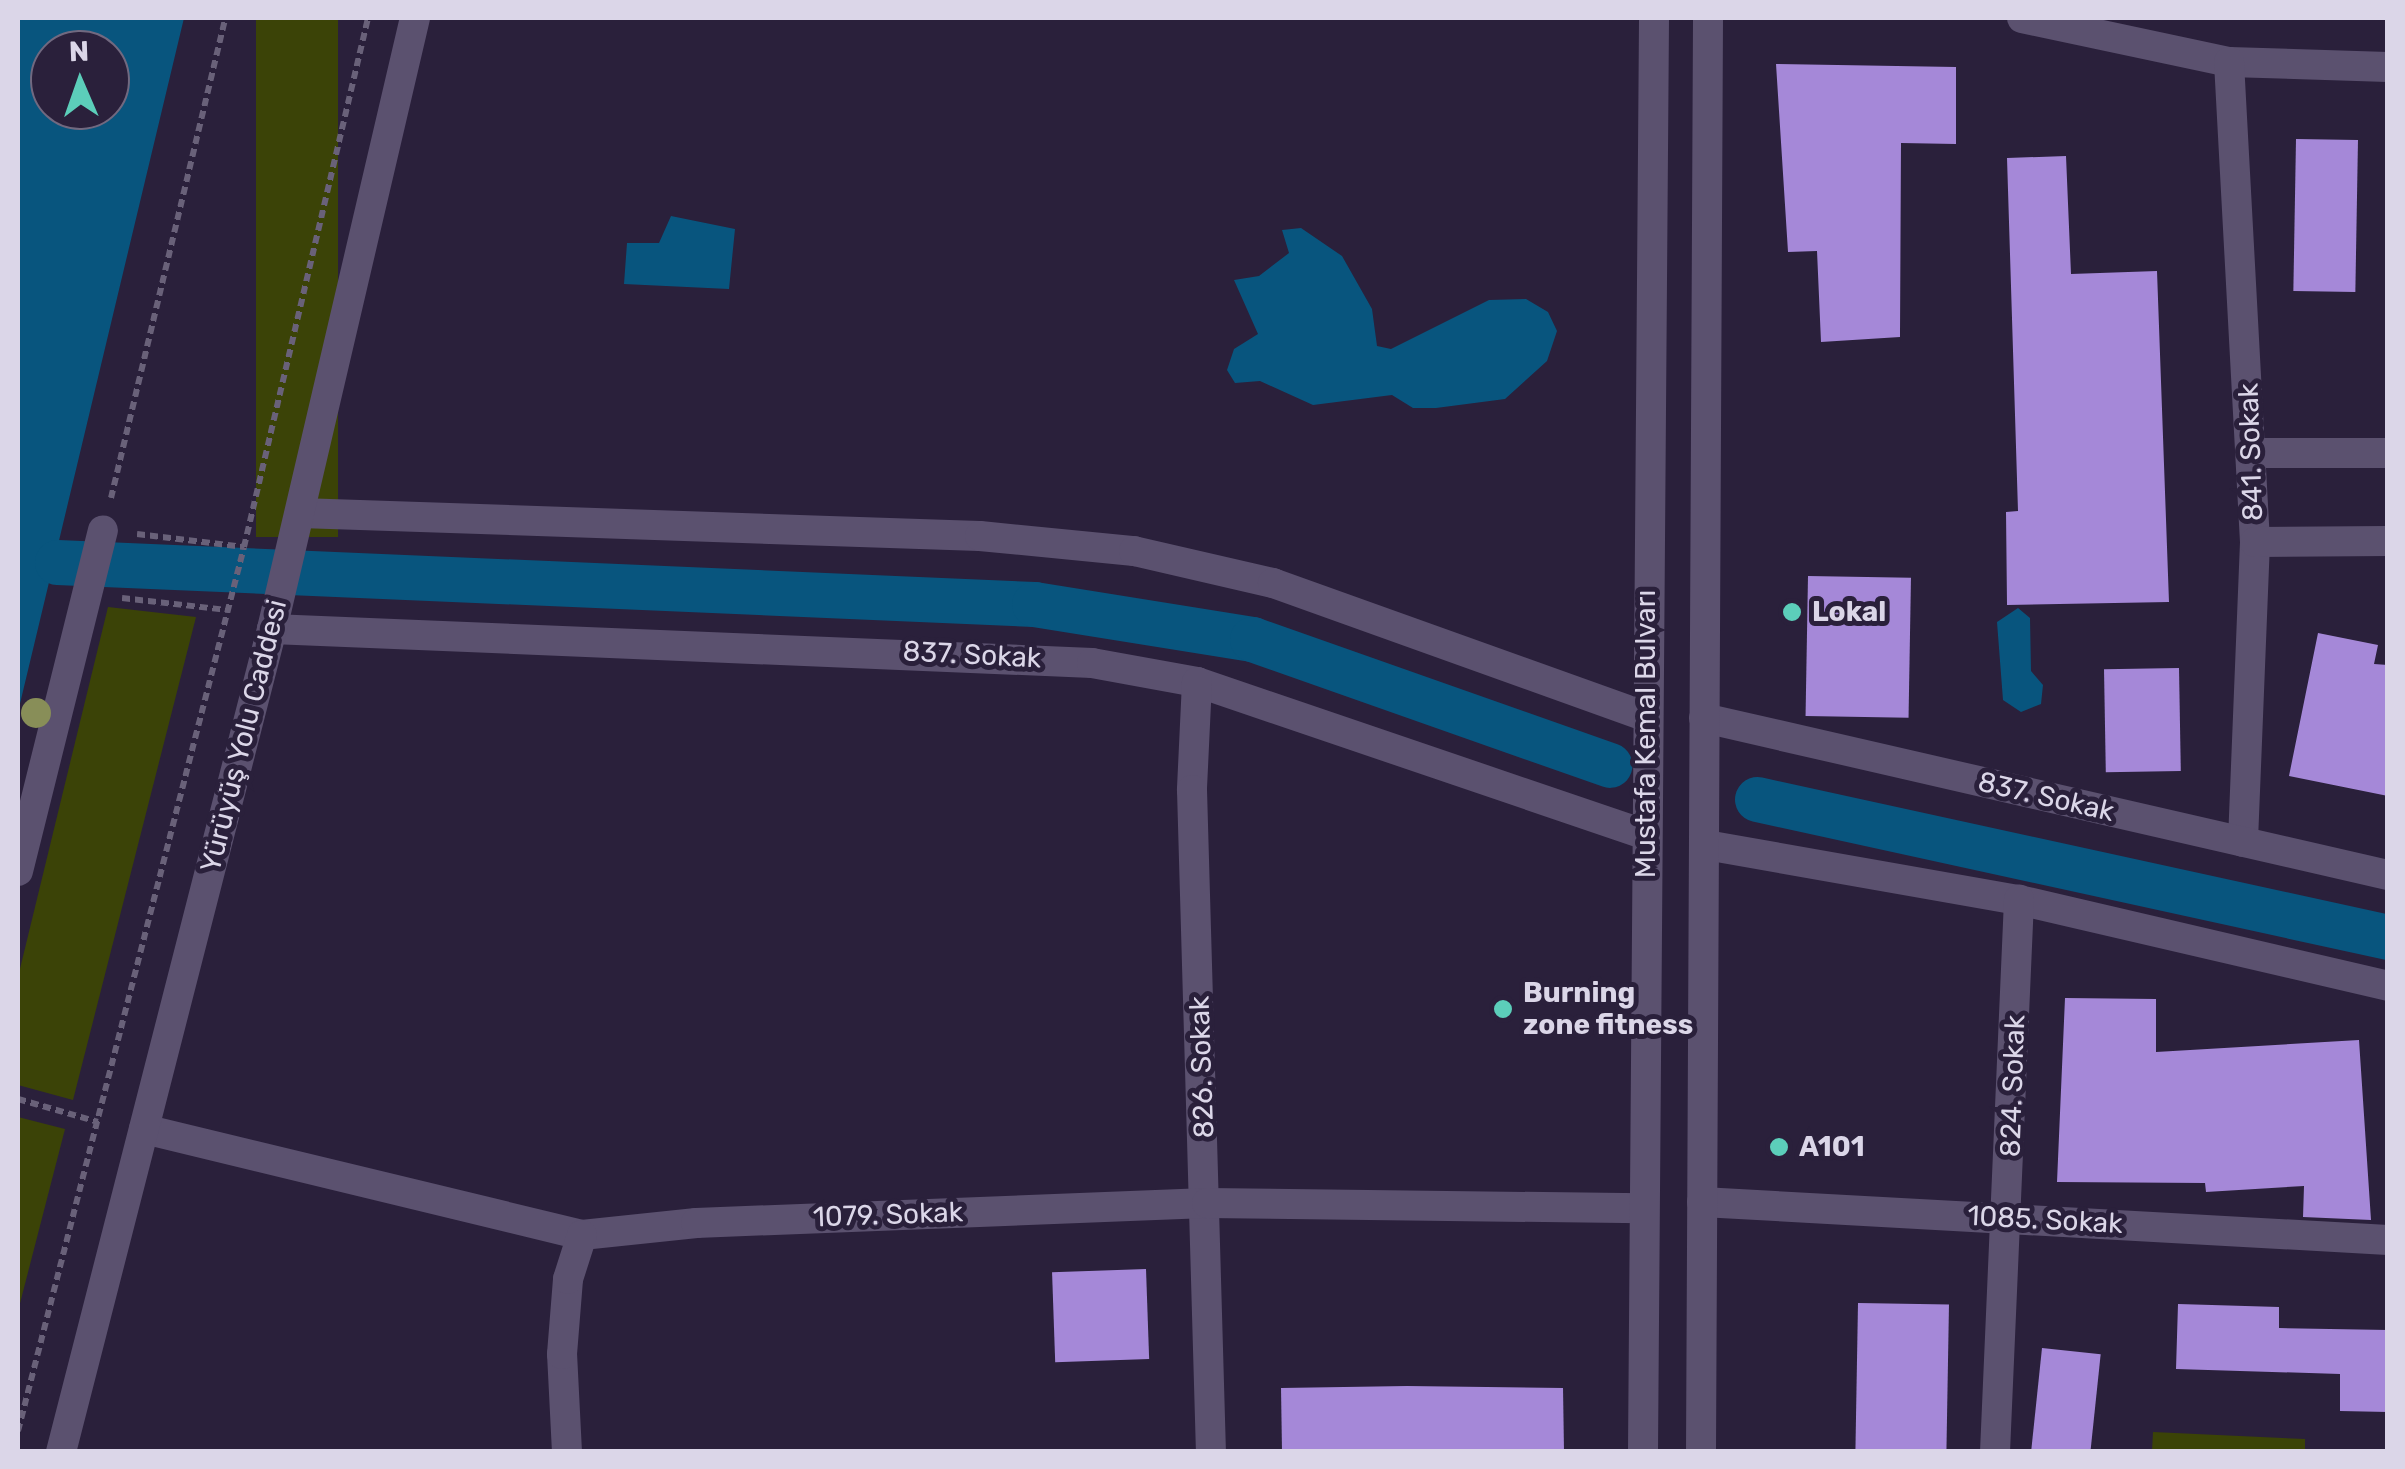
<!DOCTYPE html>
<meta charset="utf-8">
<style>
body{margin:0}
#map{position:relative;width:2405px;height:1469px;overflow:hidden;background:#2a203b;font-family:Rubik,sans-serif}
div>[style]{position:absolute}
.green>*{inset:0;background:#3b4307;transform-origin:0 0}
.water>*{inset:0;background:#08557e}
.canal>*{height:45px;margin:-22.5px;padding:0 22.5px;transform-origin:22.5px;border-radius:22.5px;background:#08557e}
.building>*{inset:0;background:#a588d8;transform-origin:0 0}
.path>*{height:6px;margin-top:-3px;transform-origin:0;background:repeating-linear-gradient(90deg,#696179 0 8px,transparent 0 13px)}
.pedestrian>*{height:30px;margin:-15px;padding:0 15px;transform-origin:15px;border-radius:15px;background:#5b516f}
.minor>*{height:30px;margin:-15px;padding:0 15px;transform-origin:15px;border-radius:15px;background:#5b516f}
.secondary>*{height:30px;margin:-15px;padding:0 15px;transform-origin:15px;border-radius:15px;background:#5b516f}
.trees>*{width:30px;height:30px;margin:-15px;border-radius:50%;background:#888e58}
.dots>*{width:28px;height:28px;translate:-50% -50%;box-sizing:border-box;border:5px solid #2a203b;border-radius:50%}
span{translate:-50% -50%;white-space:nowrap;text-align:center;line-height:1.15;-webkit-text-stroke:10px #2a203b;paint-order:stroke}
.street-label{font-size:28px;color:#dbd6e8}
.poi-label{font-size:28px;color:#dbd6e8;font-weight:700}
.left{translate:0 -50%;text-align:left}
.frame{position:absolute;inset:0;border:20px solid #dbd6e8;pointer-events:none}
.north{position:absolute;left:30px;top:30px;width:100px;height:100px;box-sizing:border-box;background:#2a203b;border:2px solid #716980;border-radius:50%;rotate:358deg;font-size:28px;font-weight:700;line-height:40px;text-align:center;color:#dbd6e8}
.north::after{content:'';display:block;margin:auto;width:35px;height:45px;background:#5cceba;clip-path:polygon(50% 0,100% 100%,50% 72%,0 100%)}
</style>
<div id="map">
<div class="green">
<i style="left:256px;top:18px;width:82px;height:519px"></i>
<i style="clip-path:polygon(108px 607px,196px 617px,73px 1100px,18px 1085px,18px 977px)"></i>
<i style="clip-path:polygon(18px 1117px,65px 1129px,18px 1311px)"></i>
<i style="clip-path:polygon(2153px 1432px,2305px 1439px,2305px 1451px,2152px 1451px)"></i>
</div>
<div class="water">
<i style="clip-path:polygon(evenodd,18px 18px,184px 18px,18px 712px,18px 18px,50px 50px,110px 50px,110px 110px,50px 110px,50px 50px)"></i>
<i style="clip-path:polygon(671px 216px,735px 229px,729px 289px,624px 284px,627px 243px,659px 243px)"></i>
<i style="clip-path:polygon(1301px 228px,1342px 256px,1372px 309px,1377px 346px,1391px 349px,1489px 300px,1526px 299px,1548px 312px,1557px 331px,1547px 361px,1505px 399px,1436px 408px,1413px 408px,1392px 395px,1313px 405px,1260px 381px,1235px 383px,1227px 370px,1234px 349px,1258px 334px,1234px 280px,1259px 276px,1289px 253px,1282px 230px)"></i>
<i style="clip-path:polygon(2018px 608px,2030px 618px,2031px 671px,2043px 685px,2041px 704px,2021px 712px,2003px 700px,1997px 622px)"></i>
</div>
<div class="canal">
<i style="left:57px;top:562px;width:978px;rotate:2.46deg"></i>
<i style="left:1034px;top:604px;width:221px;rotate:9.1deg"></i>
<i style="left:1252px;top:639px;width:379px;rotate:19.4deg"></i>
<i style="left:1757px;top:799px;width:646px;rotate:12.34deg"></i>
</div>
<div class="building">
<i style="clip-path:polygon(1776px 64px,1956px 67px,1956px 144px,1901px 143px,1900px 337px,1821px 342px,1817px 251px,1788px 252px)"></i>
<i style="left:2296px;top:139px;width:62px;height:152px;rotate:1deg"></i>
<i style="clip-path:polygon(2066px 156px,2071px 274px,2157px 271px,2169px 602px,2007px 605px,2006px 512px,2018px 511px,2007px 158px)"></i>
<i style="left:1808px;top:576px;width:103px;height:140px;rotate:1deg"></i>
<i style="clip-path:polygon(2318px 633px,2378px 645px,2374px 664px,2388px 665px,2388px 796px,2289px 776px)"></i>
<i style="left:2179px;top:668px;width:103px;height:75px;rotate:89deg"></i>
<i style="clip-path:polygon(2065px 998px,2156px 999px,2156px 1052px,2359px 1040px,2371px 1220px,2303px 1217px,2304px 1186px,2206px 1192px,2205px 1183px,2057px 1182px)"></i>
<i style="left:1146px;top:1269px;width:90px;height:94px;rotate:88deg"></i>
<i style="left:1858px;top:1303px;width:91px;height:149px;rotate:1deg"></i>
<i style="clip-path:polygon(2178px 1304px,2279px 1307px,2279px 1328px,2388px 1330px,2388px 1412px,2340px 1411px,2340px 1374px,2176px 1369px)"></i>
<i style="left:2042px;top:1348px;width:59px;height:104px;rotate:6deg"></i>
<i style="clip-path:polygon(1407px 1386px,1563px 1388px,1564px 1452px,1282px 1452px,1281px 1388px)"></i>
</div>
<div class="path">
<i style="left:111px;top:498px;width:493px;rotate:-76.6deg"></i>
<i style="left:137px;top:534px;width:108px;rotate:6.9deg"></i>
<i style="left:122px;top:598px;width:107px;rotate:6.5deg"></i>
<i style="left:18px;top:1099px;width:83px;rotate:16deg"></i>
<i style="left:18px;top:1431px;width:912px;rotate:-75.66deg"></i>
<i style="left:244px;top:547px;width:543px;rotate:-76.81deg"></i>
</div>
<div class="pedestrian">
<i style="left:18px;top:871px;width:351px;rotate:-76deg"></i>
</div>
<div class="minor">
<i style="left:2022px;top:18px;width:212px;rotate:12deg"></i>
<i style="left:2229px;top:62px;width:159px;rotate:1.8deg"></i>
<i style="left:2229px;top:62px;width:481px;rotate:86.9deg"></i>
<i style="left:2255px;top:542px;width:300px;rotate:92.3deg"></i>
<i style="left:2253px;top:453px;width:135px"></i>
<i style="left:300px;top:513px;width:680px;rotate:1.94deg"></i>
<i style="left:980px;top:536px;width:155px;rotate:5.6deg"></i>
<i style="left:1134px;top:551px;width:143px;rotate:13deg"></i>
<i style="left:1273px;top:583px;width:394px;rotate:19.7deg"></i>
<i style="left:2255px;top:542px;width:133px;rotate:-0.4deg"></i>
<i style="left:272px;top:629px;width:821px;rotate:2.37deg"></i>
<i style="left:1092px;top:663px;width:107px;rotate:10.3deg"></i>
<i style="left:1197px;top:682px;width:474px;rotate:18.8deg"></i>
<i style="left:1197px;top:682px;width:108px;rotate:92.7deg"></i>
<i style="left:1192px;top:790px;width:662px;rotate:88.36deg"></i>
<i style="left:1704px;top:718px;width:702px;rotate:12.93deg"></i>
<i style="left:1706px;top:845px;width:318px;rotate:10deg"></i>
<i style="left:2019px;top:900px;width:379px;rotate:13.1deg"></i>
<i style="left:144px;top:1129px;width:451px;rotate:13.6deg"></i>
<i style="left:582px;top:1235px;width:115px;rotate:-6deg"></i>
<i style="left:696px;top:1223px;width:511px;rotate:-2.24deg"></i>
<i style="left:1207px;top:1203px;width:437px;rotate:0.7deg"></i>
<i style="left:1702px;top:1202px;width:687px;rotate:3.17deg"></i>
<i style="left:567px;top:1452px;width:98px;rotate:-92.9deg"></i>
<i style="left:562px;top:1354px;width:75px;rotate:-85.4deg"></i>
<i style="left:568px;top:1279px;width:46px;rotate:-72.3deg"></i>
<i style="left:1995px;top:1452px;width:553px;rotate:-87.51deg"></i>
</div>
<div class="secondary">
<i style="left:61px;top:1452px;width:850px;rotate:-75.62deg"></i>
<i style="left:272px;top:629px;width:628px;rotate:-76.83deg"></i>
<i style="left:1643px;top:1452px;width:1434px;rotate:-89.56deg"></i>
<i style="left:1701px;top:1452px;width:1434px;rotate:-89.72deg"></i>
</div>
<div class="trees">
<i style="left:36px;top:713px"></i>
</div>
<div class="dots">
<i style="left:1792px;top:612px;background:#5cceba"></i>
<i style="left:1503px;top:1009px;background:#5cceba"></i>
<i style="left:1779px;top:1147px;background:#5cceba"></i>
</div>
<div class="street-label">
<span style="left:2251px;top:452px;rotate:-92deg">841. Sokak</span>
<span style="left:972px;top:655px;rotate:3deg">837. Sokak</span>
<span style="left:1646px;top:734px;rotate:-90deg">Mustafa Kemal Bulvarı</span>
<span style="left:244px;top:736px;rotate:-76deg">Yürüyüş Yolu Caddesi</span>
<span style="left:2046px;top:797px;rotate:13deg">837. Sokak</span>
<span style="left:1202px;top:1067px;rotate:-92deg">826. Sokak</span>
<span style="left:2013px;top:1086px;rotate:-88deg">824. Sokak</span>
<span style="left:888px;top:1215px;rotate:-2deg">1079. Sokak</span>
<span style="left:2045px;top:1220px;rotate:3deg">1085. Sokak</span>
</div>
<div class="poi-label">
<span class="left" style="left:1812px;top:612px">Lokal</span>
<span class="left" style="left:1523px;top:1009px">Burning<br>zone fitness</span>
<span class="left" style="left:1799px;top:1147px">A101</span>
</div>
<div class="frame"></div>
<div class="north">N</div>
</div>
